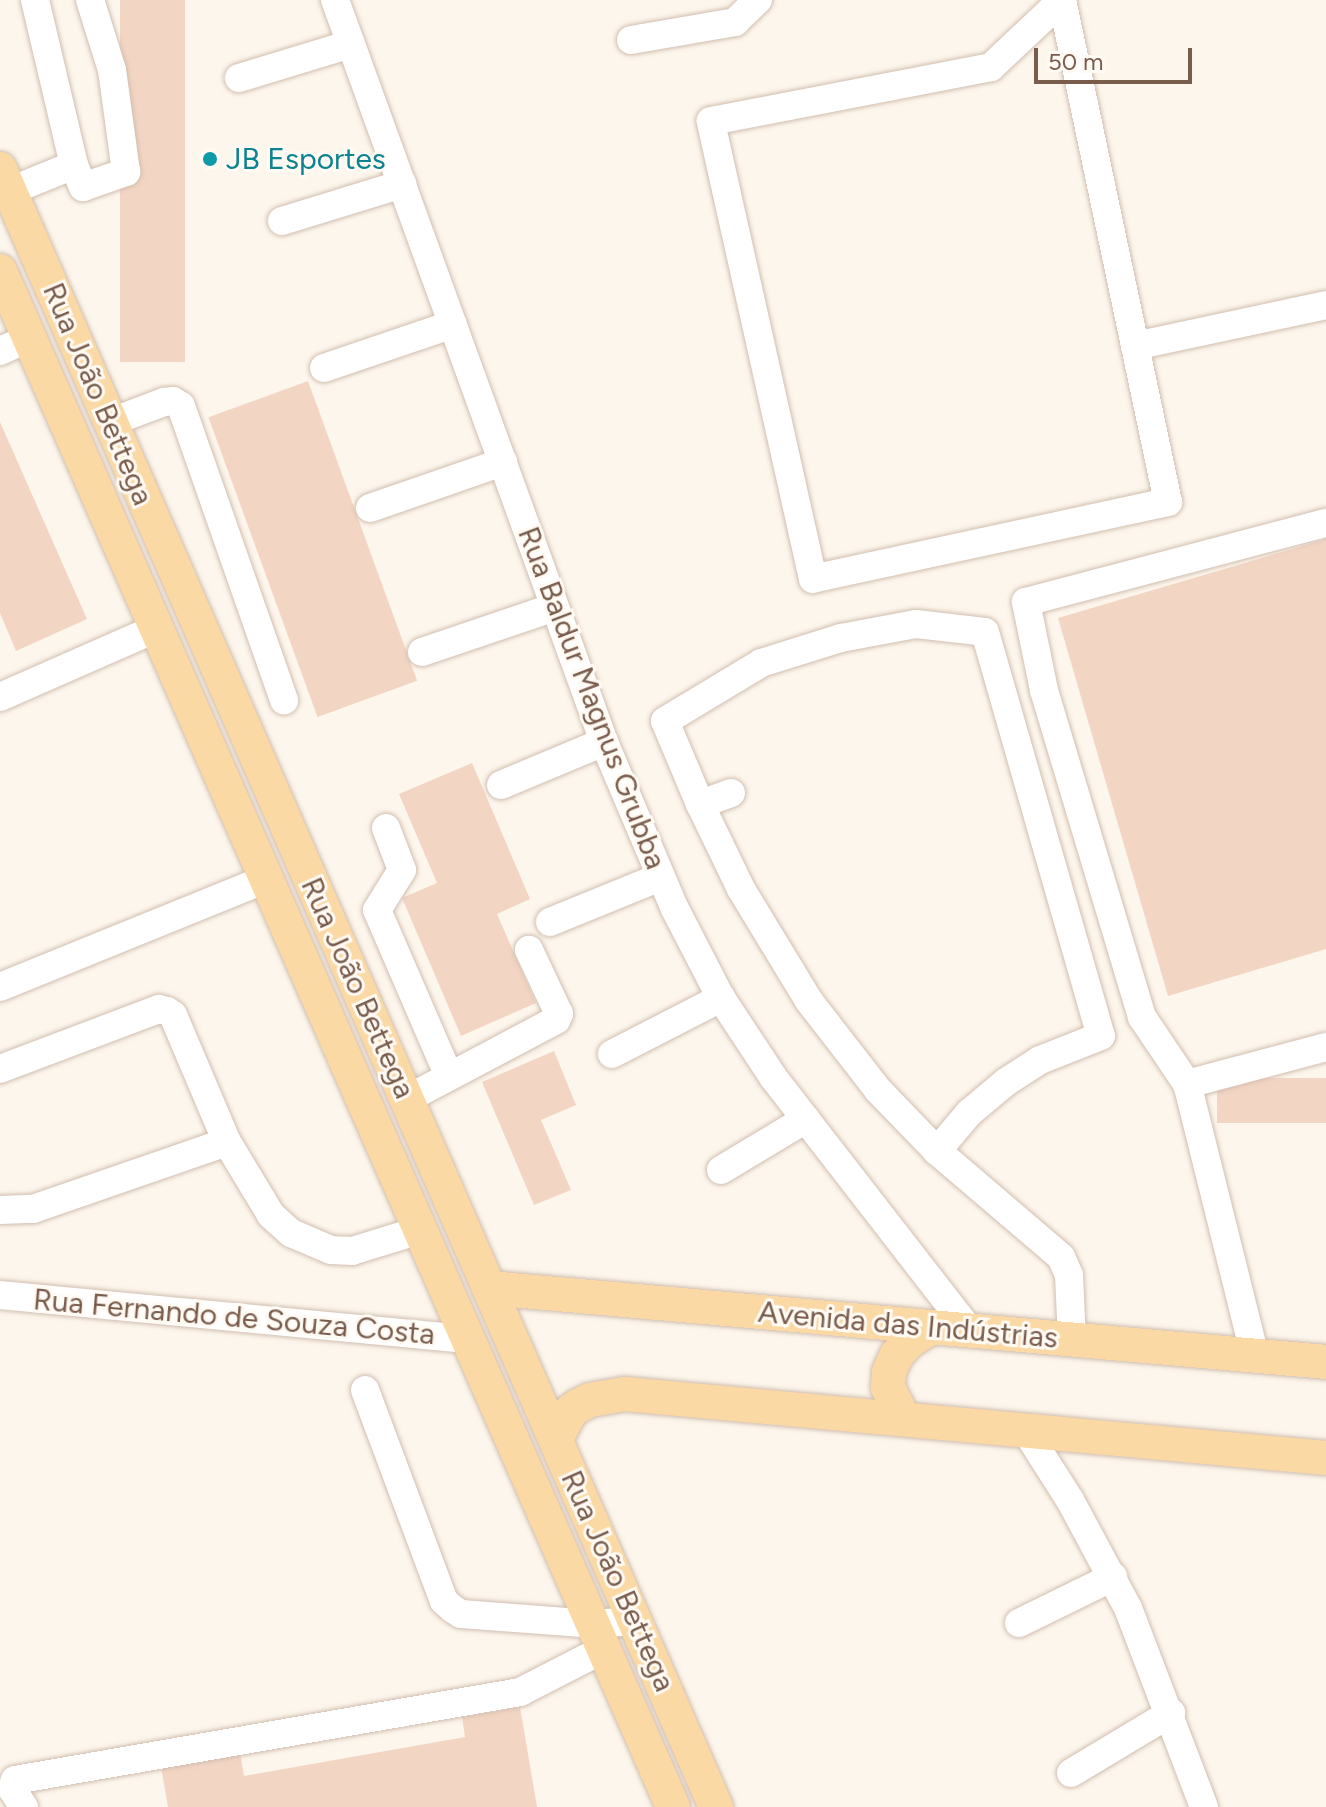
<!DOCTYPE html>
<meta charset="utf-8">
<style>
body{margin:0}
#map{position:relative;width:1326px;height:1807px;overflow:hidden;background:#fdf6ec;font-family:Figtree,sans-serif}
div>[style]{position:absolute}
.building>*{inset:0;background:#f3d5c3;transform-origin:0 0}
.roads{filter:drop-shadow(0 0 2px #d1beb0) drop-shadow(0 0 2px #d1beb0)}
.minor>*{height:28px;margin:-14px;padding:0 14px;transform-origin:14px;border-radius:14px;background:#fff}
.major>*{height:34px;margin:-17px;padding:0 17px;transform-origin:17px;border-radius:17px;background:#fbd9a5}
.dots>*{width:22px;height:22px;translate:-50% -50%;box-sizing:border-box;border:4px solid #fffaf3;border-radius:50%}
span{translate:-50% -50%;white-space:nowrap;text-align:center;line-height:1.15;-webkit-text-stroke:6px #fffaf3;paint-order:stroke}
.culture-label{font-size:30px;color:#0d838f}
.left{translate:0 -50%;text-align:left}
.street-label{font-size:30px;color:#7a5c4d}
.scale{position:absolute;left:1034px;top:48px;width:158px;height:36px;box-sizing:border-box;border:4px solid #7a5c4d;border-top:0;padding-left:10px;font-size:24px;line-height:28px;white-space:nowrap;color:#7a5c4d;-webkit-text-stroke:6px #fffaf3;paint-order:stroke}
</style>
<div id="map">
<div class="building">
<i style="left:120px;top:0;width:65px;height:362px"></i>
<i style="left:308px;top:381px;width:319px;height:106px;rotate:70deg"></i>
<i style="clip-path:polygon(0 422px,87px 619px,16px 651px,0 613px)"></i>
<i style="clip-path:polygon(1326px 539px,1326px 949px,1168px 996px,1058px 618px)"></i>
<i style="clip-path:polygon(472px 763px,530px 899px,497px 914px,536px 1003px,461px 1036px,402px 898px,437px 883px,399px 794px)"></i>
<i style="clip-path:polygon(554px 1051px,576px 1105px,541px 1120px,571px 1190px,534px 1205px,482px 1082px)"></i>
<i style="left:1326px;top:1078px;width:45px;height:109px;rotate:90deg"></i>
<i style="clip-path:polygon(520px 1707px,537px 1807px,168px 1807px,159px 1755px,238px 1741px,244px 1776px,465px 1737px,462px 1717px)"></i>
</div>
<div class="roads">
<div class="minor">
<i style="left:35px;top:0;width:170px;rotate:76.7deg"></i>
<i style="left:74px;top:165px;width:24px;rotate:68deg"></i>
<i style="left:83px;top:187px;width:46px;rotate:-19.2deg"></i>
<i style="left:126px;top:172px;width:103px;rotate:-97.8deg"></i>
<i style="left:112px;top:70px;width:73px;rotate:-107.4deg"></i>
<i style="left:335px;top:0;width:789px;rotate:70.07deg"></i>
<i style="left:604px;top:742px;width:181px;rotate:67deg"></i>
<i style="left:675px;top:909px;width:100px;rotate:62.7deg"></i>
<i style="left:721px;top:998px;width:95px;rotate:56.6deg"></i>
<i style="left:773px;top:1077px;width:321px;rotate:52.2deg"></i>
<i style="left:1062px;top:0;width:513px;rotate:78.08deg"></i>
<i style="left:1168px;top:502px;width:363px;rotate:167.8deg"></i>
<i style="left:813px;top:579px;width:469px;rotate:-102.6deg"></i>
<i style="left:711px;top:121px;width:285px;rotate:-10.9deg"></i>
<i style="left:991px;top:67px;width:98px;rotate:-43.3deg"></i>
<i style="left:631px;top:40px;width:106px;rotate:-9.8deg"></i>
<i style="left:735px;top:22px;width:32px;rotate:-44deg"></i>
<i style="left:239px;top:78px;width:117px;rotate:-16.9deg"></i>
<i style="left:10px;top:191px;width:69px;rotate:-22.1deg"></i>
<i style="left:282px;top:221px;width:126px;rotate:-17.1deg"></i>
<i style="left:1135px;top:346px;width:195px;rotate:-12.1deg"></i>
<i style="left:0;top:351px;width:32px;rotate:-24deg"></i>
<i style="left:324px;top:368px;width:136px;rotate:-18.8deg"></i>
<i style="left:111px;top:422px;width:57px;rotate:-20.7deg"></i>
<i style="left:164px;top:402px;width:9px;rotate:-6deg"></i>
<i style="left:173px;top:401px;width:9px;rotate:32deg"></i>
<i style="left:181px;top:406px;width:312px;rotate:70.7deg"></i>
<i style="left:370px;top:508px;width:141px;rotate:-19.1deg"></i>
<i style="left:422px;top:652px;width:140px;rotate:-18.7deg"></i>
<i style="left:0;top:697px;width:171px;rotate:-23.7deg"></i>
<i style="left:501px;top:785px;width:112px;rotate:-22.7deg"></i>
<i style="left:731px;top:793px;width:33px;rotate:160deg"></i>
<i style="left:700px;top:804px;width:94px;rotate:64.2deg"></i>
<i style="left:741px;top:889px;width:131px;rotate:58.7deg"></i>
<i style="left:809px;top:1001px;width:113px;rotate:52.2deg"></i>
<i style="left:878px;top:1090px;width:85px;rotate:46deg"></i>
<i style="left:937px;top:1151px;width:163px;rotate:40.5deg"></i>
<i style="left:1061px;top:1257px;width:20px;rotate:66deg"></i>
<i style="left:1069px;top:1275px;width:65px;rotate:87.4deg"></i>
<i style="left:700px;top:804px;width:90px;rotate:-112.9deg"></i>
<i style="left:665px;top:721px;width:112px;rotate:-31.1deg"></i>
<i style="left:761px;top:663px;width:84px;rotate:-17.4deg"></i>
<i style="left:841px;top:638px;width:76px;rotate:-10.6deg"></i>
<i style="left:916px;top:624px;width:69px;rotate:6.6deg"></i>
<i style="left:985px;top:632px;width:420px;rotate:74deg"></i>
<i style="left:1101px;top:1036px;width:66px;rotate:158.5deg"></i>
<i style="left:1040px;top:1060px;width:40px;rotate:147.1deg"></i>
<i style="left:1006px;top:1082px;width:48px;rotate:140deg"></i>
<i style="left:969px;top:1113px;width:50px;rotate:130.1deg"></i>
<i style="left:386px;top:828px;width:45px;rotate:69.1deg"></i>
<i style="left:402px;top:870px;width:47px;rotate:122deg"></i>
<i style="left:377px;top:910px;width:181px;rotate:66.6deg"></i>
<i style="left:550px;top:922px;width:119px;rotate:-22.2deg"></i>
<i style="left:0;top:987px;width:287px;rotate:-22.1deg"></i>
<i style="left:612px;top:1054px;width:123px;rotate:-27.2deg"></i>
<i style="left:0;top:1069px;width:170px;rotate:-20.7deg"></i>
<i style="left:159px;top:1009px;width:8px;rotate:14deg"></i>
<i style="left:167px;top:1011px;width:7px;rotate:34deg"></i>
<i style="left:173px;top:1015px;width:138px;rotate:67deg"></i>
<i style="left:227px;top:1142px;width:85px;rotate:58.9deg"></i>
<i style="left:271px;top:1215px;width:27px;rotate:42deg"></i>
<i style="left:291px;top:1233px;width:43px;rotate:23deg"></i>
<i style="left:331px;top:1250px;width:21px;rotate:3deg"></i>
<i style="left:352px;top:1251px;width:71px;rotate:-17.2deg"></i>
<i style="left:1187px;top:1084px;width:144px;rotate:-14.9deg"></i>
<i style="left:407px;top:1099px;width:169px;rotate:-27.9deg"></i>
<i style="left:556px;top:1020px;width:7px;rotate:-63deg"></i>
<i style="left:559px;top:1014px;width:71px;rotate:-115.1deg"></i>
<i style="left:721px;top:1170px;width:99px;rotate:-31deg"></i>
<i style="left:0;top:1210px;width:33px;rotate:-2deg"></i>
<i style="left:33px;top:1209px;width:205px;rotate:-19.1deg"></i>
<i style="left:0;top:1295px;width:471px;rotate:5.4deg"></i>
<i style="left:1255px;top:1356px;width:280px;rotate:-104deg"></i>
<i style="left:1187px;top:1084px;width:81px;rotate:-123.9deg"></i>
<i style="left:1142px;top:1017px;width:341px;rotate:-106.7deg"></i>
<i style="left:1044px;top:690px;width:90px;rotate:-101.6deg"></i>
<i style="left:1026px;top:602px;width:310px;rotate:-14.8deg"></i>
<i style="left:365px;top:1390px;width:225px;rotate:69.5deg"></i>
<i style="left:444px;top:1601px;width:12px;rotate:42deg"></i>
<i style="left:453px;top:1609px;width:9px;rotate:32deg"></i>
<i style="left:461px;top:1614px;width:132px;rotate:4.3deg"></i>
<i style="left:593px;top:1624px;width:42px;rotate:-4.1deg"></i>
<i style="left:1026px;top:1431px;width:82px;rotate:57.5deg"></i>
<i style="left:1070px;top:1500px;width:123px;rotate:61.8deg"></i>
<i style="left:1128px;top:1608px;width:213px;rotate:69.1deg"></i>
<i style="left:1019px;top:1623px;width:105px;rotate:-26.1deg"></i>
<i style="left:1071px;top:1773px;width:117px;rotate:-31deg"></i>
<i style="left:24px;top:1807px;width:22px;rotate:-124deg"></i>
<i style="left:12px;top:1789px;width:9px;rotate:-72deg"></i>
<i style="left:15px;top:1780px;width:513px;rotate:-9.88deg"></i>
<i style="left:520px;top:1692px;width:94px;rotate:-27.1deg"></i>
</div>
<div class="major">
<i style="left:0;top:169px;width:1788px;rotate:66.39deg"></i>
<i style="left:0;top:271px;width:1677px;rotate:66.34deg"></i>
<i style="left:489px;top:1288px;width:840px;rotate:5.05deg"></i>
<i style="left:904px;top:1419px;width:36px;rotate:-117deg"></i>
<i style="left:888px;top:1387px;width:15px;rotate:-86deg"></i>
<i style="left:889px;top:1372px;width:17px;rotate:-66deg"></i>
<i style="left:896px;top:1356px;width:18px;rotate:-49deg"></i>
<i style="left:908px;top:1342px;width:28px;rotate:-32deg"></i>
<i style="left:556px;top:1439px;width:32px;rotate:-62deg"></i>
<i style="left:571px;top:1411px;width:9px;rotate:-36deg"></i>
<i style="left:578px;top:1406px;width:13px;rotate:-27deg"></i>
<i style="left:590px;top:1400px;width:35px;rotate:-10deg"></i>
<i style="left:624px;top:1394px;width:705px;rotate:5.21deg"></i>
</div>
</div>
<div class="dots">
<i style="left:210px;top:159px;background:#0f9aa8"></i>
</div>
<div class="culture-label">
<span class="left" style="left:226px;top:159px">JB Esportes</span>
</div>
<div class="street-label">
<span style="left:98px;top:394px;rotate:67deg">Rua João Bettega</span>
<span style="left:592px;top:698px;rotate:69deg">Rua Baldur Magnus Grubba</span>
<span style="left:358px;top:988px;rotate:66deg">Rua João Bettega</span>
<span style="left:234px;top:1317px;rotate:5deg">Rua Fernando de Souza Costa</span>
<span style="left:908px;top:1325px;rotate:5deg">Avenida das Indústrias</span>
<span style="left:618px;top:1581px;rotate:66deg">Rua João Bettega</span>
</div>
<div class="scale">50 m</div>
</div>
